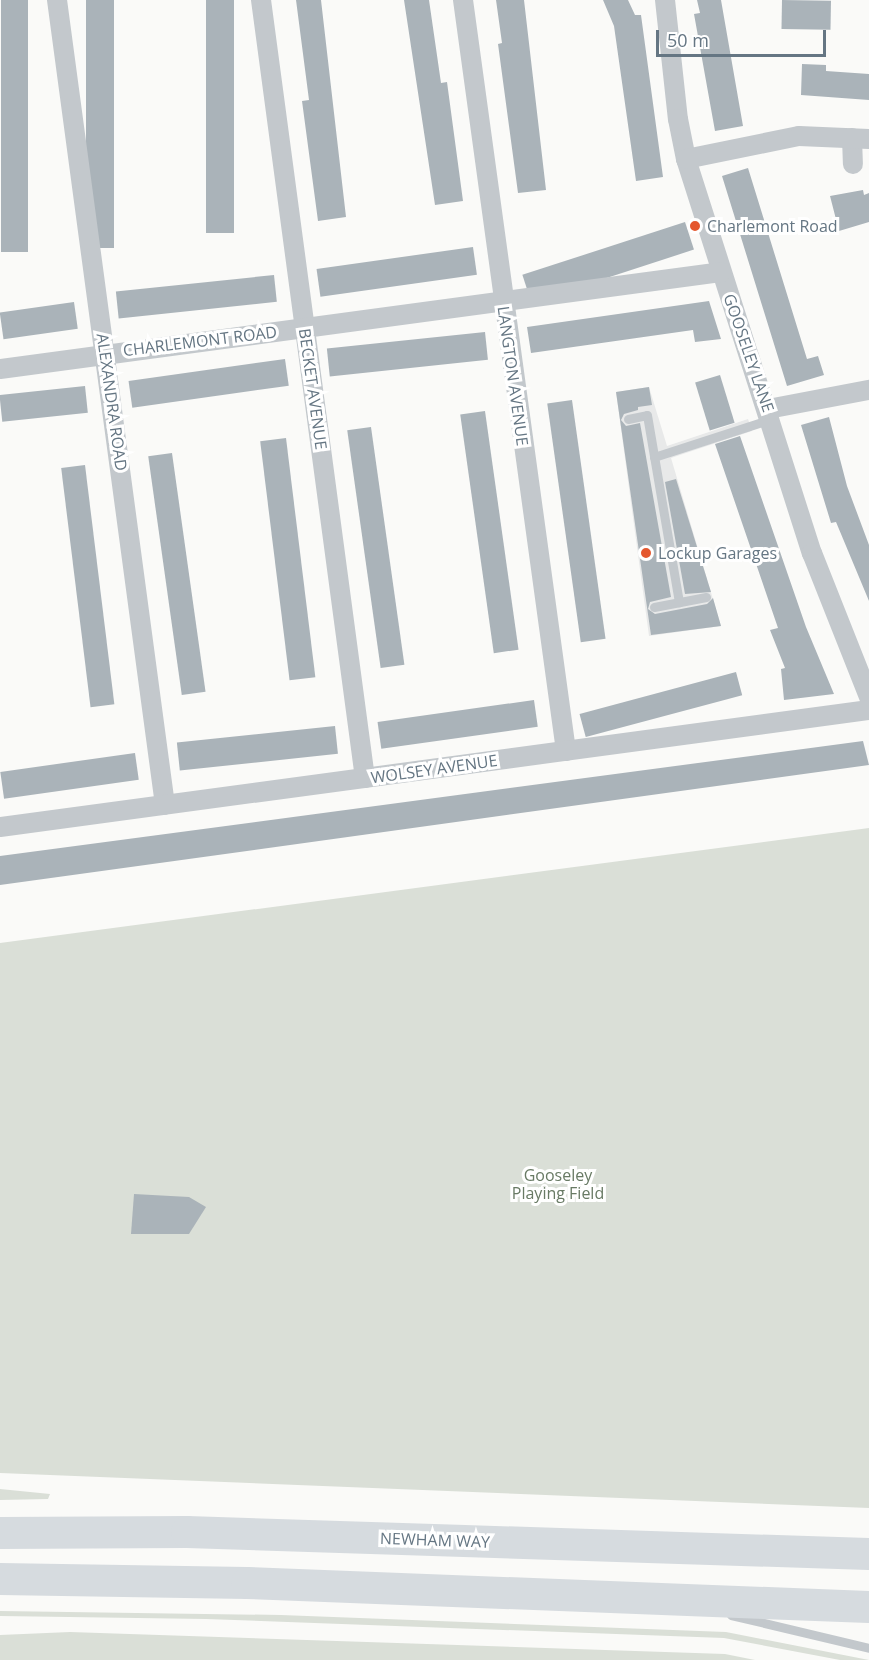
<!DOCTYPE html>
<style>
body{margin:0}
#map{position:relative;width:869px;height:1660px;overflow:hidden;background:#fafaf8;font-family:"Open Sans",sans-serif}
div>[style]{position:absolute}
.built>*{inset:0;background:#e8e9e9}
.green>*{inset:0;background:#dadfd7}
.building>*{inset:0;background:#aab3b9;transform-origin:0 0}
.service>*{height:9px;margin:-4.5px;padding:0 4.5px;transform-origin:4.5px;border-radius:4.5px;background:#c3c8cc}
.minor>*{height:20px;margin:-10px;padding:0 10px;transform-origin:10px;border-radius:10px;background:#c3c8cc}
.trunk>*{height:32px;margin:-16px;padding:0 16px;transform-origin:16px;border-radius:16px;background:#d6dbdf}
.dots>*{width:16px;height:16px;translate:-50% -50%;box-sizing:border-box;border:3px solid #fff;border-radius:50%}
span{translate:-50% -50%;white-space:nowrap;text-align:center;line-height:1.15;-webkit-text-stroke:6px #fff;paint-order:stroke}
.poi-label{font-size:16px;color:#657683}
.left{translate:0 -50%;text-align:left}
.street-label{font-size:16px;color:#657683}
.park-label{font-size:16px;color:#687a64}
.scale{position:absolute;left:656px;top:30px;width:170px;height:27px;box-sizing:border-box;border:3px solid #657683;border-top:0;padding-left:8px;font-size:18px;line-height:21px;white-space:nowrap;color:#657683;-webkit-text-stroke:4px #fff;paint-order:stroke}
</style>
<div id="map">
<div class="built">
<i style="clip-path:polygon(649px 387px,667px 446px,748px 419px,752px 431px,671px 458px,721px 626px,649px 636px,616px 392px)"></i>
</div>
<div class="green">
<i style="clip-path:polygon(869px 828px,869px 1508px,0 1473px,0 943px)"></i>
<i style="clip-path:polygon(0 1489px,50px 1494px,48px 1499px,0 1500px)"></i>
<i style="clip-path:polygon(0 1611px,281px 1615px,726px 1632px,869px 1660px,840px 1660px,724px 1638px,206px 1619px,0 1616px)"></i>
<i style="clip-path:polygon(70px 1632px,725px 1654px,755px 1660px,0 1660px,0 1635px)"></i>
</div>
<div class="building">
<i style="left:1px;top:0;width:27px;height:252px"></i>
<i style="left:86px;top:0;width:28px;height:248px"></i>
<i style="left:206px;top:0;width:28px;height:233px"></i>
<i style="clip-path:polygon(296px 0,321px 0,346px 217px,318px 221px,302px 101px,309px 100px)"></i>
<i style="clip-path:polygon(404px 0,429px 0,441px 83px,447px 82px,463px 201px,435px 205px)"></i>
<i style="clip-path:polygon(496px 0,524px 0,546px 190px,518px 193px,498px 44px,502px 43px)"></i>
<i style="clip-path:polygon(603px 0,628px 0,635px 15px,641px 15px,663px 177px,636px 181px,614px 26px)"></i>
<i style="clip-path:polygon(697px 0,721px 0,743px 126px,715px 131px,694px 14px,700px 13px)"></i>
<i style="left:782px;top:0;width:49px;height:29px;rotate:1deg"></i>
<i style="clip-path:polygon(802px 64px,826px 65px,826px 71px,869px 74px,869px 100px,801px 95px)"></i>
<i style="clip-path:polygon(748px 168px,807px 359px,818px 356px,824px 375px,787px 386px,722px 176px)"></i>
<i style="clip-path:polygon(863px 190px,864px 195px,869px 193px,869px 222px,839px 231px,830px 196px)"></i>
<i style="left:685px;top:222px;width:29px;height:171px;rotate:72deg"></i>
<i style="left:473px;top:247px;width:28px;height:158px;rotate:82deg"></i>
<i style="left:274px;top:275px;width:27px;height:159px;rotate:84deg"></i>
<i style="clip-path:polygon(709px 301px,721px 339px,695px 342px,693px 330px,531px 353px,527px 327px)"></i>
<i style="left:74px;top:302px;width:27px;height:75px;rotate:82deg"></i>
<i style="left:485px;top:332px;width:28px;height:159px;rotate:84deg"></i>
<i style="left:285px;top:359px;width:27px;height:158px;rotate:82deg"></i>
<i style="left:720px;top:375px;width:50px;height:26px;rotate:73deg"></i>
<i style="left:85px;top:386px;width:27px;height:86px;rotate:84deg"></i>
<i style="clip-path:polygon(649px 387px,652px 405px,638px 407px,638px 410px,624px 414px,621px 420px,626px 426px,640px 423px,671px 597px,650px 602px,648px 609px,655px 614px,707px 604px,713px 598px,721px 626px,651px 635px,616px 392px)"></i>
<i style="left:572px;top:400px;width:241px;height:25px;rotate:82deg"></i>
<i style="left:485px;top:411px;width:241px;height:25px;rotate:82deg"></i>
<i style="clip-path:polygon(829px 417px,847px 486px,869px 545px,869px 601px,836px 522px,831px 523px,801px 425px)"></i>
<i style="left:371px;top:427px;width:240px;height:24px;rotate:82deg"></i>
<i style="clip-path:polygon(740px 436px,806px 627px,834px 694px,784px 700px,781px 669px,785px 668px,770px 630px,778px 628px,715px 444px)"></i>
<i style="left:286px;top:438px;width:241px;height:26px;rotate:83deg"></i>
<i style="left:172px;top:453px;width:241px;height:24px;rotate:82deg"></i>
<i style="left:85px;top:465px;width:241px;height:24px;rotate:83deg"></i>
<i style="clip-path:polygon(676px 479px,711px 592px,685px 594px,665px 482px)"></i>
<i style="left:736px;top:672px;width:24px;height:162px;rotate:75deg"></i>
<i style="left:534px;top:700px;width:27px;height:158px;rotate:82deg"></i>
<i style="left:335px;top:726px;width:28px;height:159px;rotate:84deg"></i>
<i style="clip-path:polygon(863px 741px,869px 765px,0 885px,0 856px)"></i>
<i style="left:135px;top:753px;width:27px;height:136px;rotate:82deg"></i>
<i style="clip-path:polygon(134px 1194px,189px 1197px,206px 1207px,189px 1234px,131px 1234px)"></i>
</div>
<div class="service">
<i style="left:628px;top:419px;width:19px;rotate:-12deg"></i>
<i style="left:647px;top:415px;width:190px;rotate:80.3deg"></i>
<i style="left:654px;top:457px;width:123px;rotate:-18deg"></i>
<i style="left:654px;top:607px;width:53px;rotate:-10.9deg"></i>
<i style="left:731px;top:1615px;width:142px;rotate:13.4deg"></i>
</div>
<div class="minor">
<i style="left:57px;top:0;width:812px;rotate:82.36deg"></i>
<i style="left:261px;top:0;width:785px;rotate:82.39deg"></i>
<i style="left:463px;top:0;width:758px;rotate:82.19deg"></i>
<i style="left:665px;top:0;width:120px;rotate:83.8deg"></i>
<i style="left:678px;top:119px;width:41px;rotate:78.7deg"></i>
<i style="left:686px;top:159px;width:414px;rotate:72.3deg"></i>
<i style="left:812px;top:553px;width:155px;rotate:68.4deg"></i>
<i style="left:852px;top:138px;width:26px;rotate:88deg"></i>
<i style="left:686px;top:159px;width:115px;rotate:-11.5deg"></i>
<i style="left:799px;top:136px;width:70px;rotate:2.5deg"></i>
<i style="left:0;top:369px;width:727px;rotate:-7.66deg"></i>
<i style="left:768px;top:409px;width:103px;rotate:-10.7deg"></i>
<i style="left:0;top:827px;width:877px;rotate:-7.67deg"></i>
</div>
<div class="trunk">
<i style="left:0;top:1533px;width:187px;rotate:-0.3deg"></i>
<i style="left:187px;top:1532px;width:682px;rotate:1.85deg"></i>
<i style="left:0;top:1579px;width:247px;rotate:0.9deg"></i>
<i style="left:247px;top:1583px;width:622px;rotate:2.21deg"></i>
</div>
<div class="dots">
<i style="left:695px;top:226px;background:#e4572e"></i>
<i style="left:646px;top:553px;background:#e4572e"></i>
</div>
<div class="poi-label">
<span class="left" style="left:707px;top:226px">Charlemont Road</span>
<span class="left" style="left:658px;top:553px">Lockup Garages</span>
</div>
<div class="street-label">
<span style="left:200px;top:341px;rotate:-7deg">CHARLEMONT ROAD</span>
<span style="left:749px;top:353px;rotate:71deg">GOOSELEY LANE</span>
<span style="left:513px;top:376px;rotate:82deg">LANGTON AVENUE</span>
<span style="left:313px;top:389px;rotate:82deg">BECKET AVENUE</span>
<span style="left:112px;top:402px;rotate:82deg">ALEXANDRA ROAD</span>
<span style="left:434px;top:769px;rotate:-8deg">WOLSEY AVENUE</span>
<span style="left:435px;top:1540px;rotate:2deg">NEWHAM WAY</span>
</div>
<div class="park-label">
<span style="left:558px;top:1184px">Gooseley<br>Playing Field</span>
</div>
<div class="scale">50 m</div>
</div>
